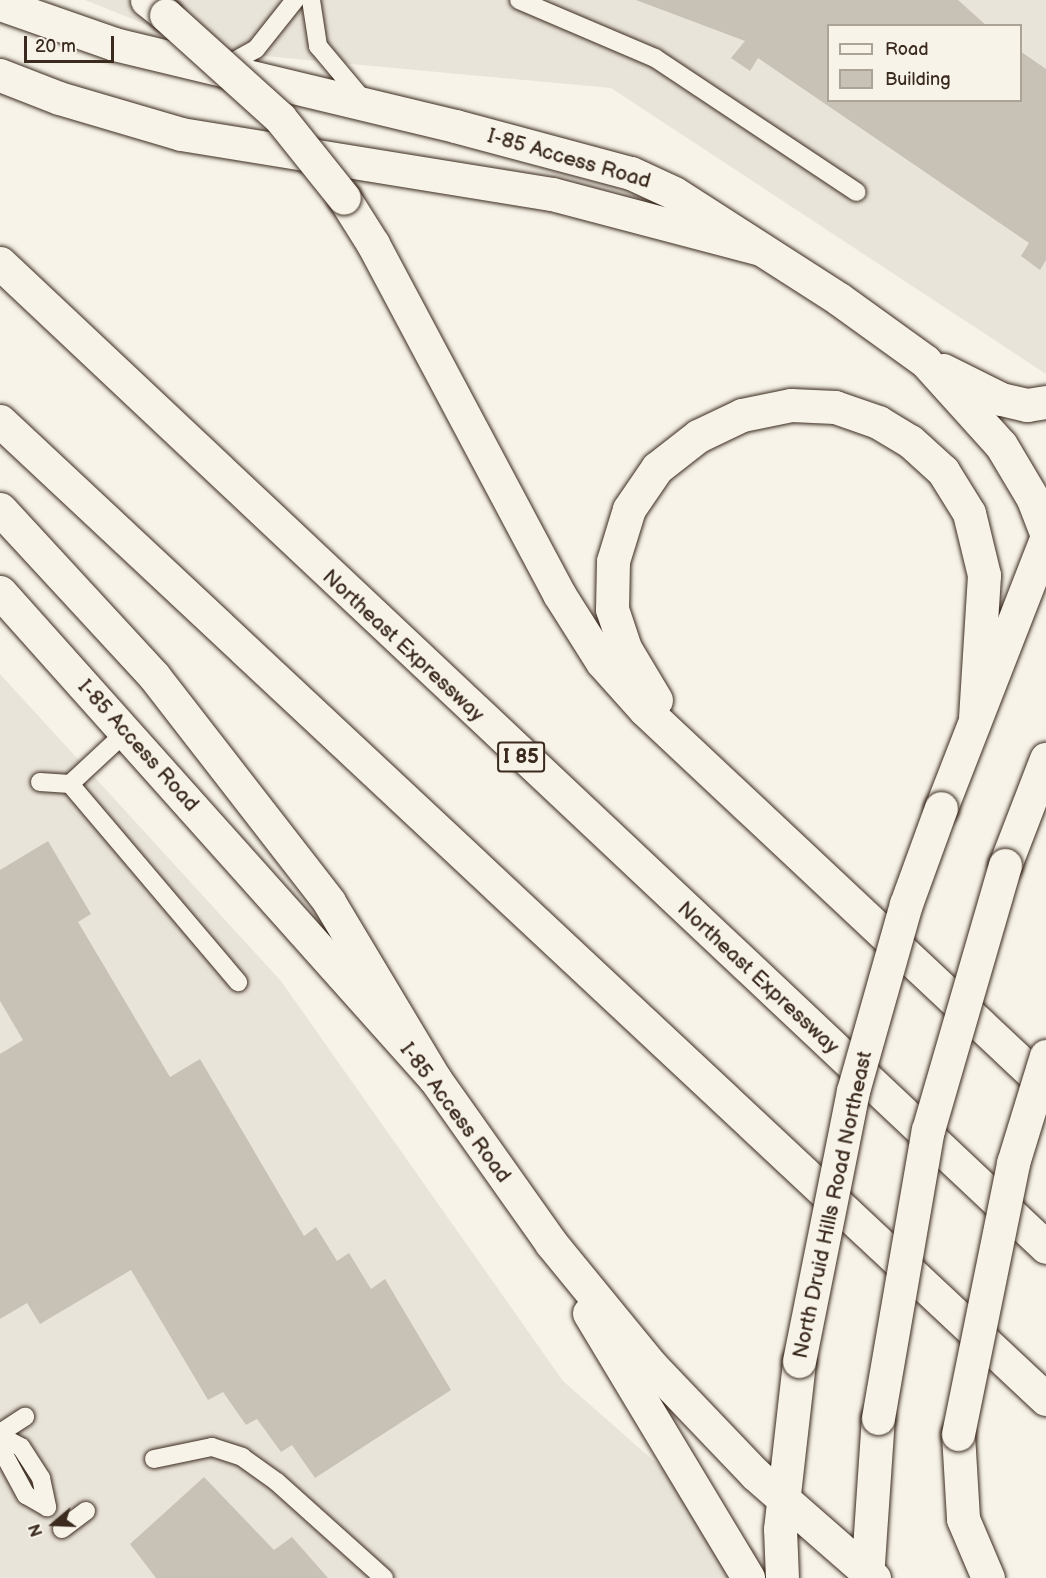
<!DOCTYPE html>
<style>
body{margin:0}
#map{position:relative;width:1046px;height:1578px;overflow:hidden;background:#f7f3e8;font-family:"Balsamiq Sans",sans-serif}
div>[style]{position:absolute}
.built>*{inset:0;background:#e9e4d9}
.building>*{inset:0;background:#c8c1b6}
.roads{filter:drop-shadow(0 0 2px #3b2a1e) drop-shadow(0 0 2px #3b2a1e)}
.service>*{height:18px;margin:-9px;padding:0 9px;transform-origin:9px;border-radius:9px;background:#f7f3e8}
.secondary>*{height:33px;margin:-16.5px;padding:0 16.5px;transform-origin:16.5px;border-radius:16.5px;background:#f7f3e8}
.motorway>*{height:33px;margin:-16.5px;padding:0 16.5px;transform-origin:16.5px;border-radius:16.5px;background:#f7f3e8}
.bridges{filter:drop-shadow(0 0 2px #3b2a1e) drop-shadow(0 0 2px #3b2a1e)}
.secondary-bridge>*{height:33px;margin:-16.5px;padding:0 16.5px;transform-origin:16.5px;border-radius:16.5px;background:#f7f3e8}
.motorway-bridge>*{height:33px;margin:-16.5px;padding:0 16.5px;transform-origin:16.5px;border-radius:16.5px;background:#f7f3e8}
span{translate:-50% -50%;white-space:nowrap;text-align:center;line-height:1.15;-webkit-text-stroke:6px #f7f3e8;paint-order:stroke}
.shield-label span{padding:2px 4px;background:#f7f3e8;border:2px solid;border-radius:4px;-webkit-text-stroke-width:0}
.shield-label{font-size:20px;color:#3b2a1e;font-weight:700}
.street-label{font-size:21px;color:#3b2a1e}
.legend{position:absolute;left:827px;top:24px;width:195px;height:78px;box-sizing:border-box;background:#f7f3e8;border:2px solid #aca397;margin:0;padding:8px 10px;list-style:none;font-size:18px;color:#3b2a1e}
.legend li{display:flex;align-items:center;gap:12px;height:30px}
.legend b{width:30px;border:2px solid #aca397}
.north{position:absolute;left:24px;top:1494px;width:60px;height:60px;-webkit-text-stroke:4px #f7f3e8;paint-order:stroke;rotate:251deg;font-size:16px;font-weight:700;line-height:24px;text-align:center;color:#3b2a1e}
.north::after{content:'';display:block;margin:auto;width:21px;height:27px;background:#3b2a1e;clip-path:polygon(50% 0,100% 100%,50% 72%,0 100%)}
.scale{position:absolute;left:24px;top:36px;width:90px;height:27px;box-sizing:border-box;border:3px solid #3b2a1e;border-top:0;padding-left:8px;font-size:18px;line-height:21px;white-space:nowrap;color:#3b2a1e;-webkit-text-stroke:4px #f7f3e8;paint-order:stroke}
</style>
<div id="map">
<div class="built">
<i style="clip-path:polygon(evenodd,85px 0,1046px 0,1046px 374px,611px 88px,212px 51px,85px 0,828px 26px,1020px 26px,1020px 100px,828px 100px,828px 26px)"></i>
<i style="clip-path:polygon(0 674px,281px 981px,563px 1381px,787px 1578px,0 1578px)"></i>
</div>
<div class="building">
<i style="clip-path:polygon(636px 0,958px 0,987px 26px,828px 26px,828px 100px,1020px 100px,1020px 51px,1046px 69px,1046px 260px,1040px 270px,1021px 256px,1029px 243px,758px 58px,750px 71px,731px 58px,745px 41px)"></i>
<i style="clip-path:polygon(48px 841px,91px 914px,78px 922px,170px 1077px,200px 1059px,304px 1236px,316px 1227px,337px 1261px,349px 1253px,371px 1289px,385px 1279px,451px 1390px,315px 1478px,292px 1445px,281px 1452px,257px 1419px,246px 1425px,223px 1392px,208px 1400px,131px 1270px,40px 1324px,27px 1303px,0 1319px,0 1054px,23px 1040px,0 1001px,0 870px)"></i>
<i style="clip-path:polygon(204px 1477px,274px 1550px,292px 1537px,328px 1578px,156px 1578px,130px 1544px)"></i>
</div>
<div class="roads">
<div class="service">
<i style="left:311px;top:0;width:47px;rotate:81.3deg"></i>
<i style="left:318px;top:46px;width:73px;rotate:50deg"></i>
<i style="left:519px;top:0;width:148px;rotate:23.1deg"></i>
<i style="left:655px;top:58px;width:242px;rotate:33.6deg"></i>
<i style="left:220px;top:69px;width:41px;rotate:-29.1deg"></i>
<i style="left:256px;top:49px;width:63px;rotate:-51.5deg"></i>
<i style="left:40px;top:782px;width:30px;rotate:4deg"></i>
<i style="left:70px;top:784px;width:76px;rotate:-42.9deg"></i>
<i style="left:70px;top:784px;width:260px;rotate:49.7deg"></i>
<i style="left:0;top:1433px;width:30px;rotate:-33deg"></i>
<i style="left:0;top:1436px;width:24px;rotate:28deg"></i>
<i style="left:21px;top:1447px;width:37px;rotate:57deg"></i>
<i style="left:41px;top:1478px;width:30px;rotate:78deg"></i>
<i style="left:0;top:1447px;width:55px;rotate:61.6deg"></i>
<i style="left:26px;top:1495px;width:24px;rotate:30deg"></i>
<i style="left:154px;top:1459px;width:59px;rotate:-11.7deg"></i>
<i style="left:212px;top:1447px;width:32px;rotate:18deg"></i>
<i style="left:242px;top:1457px;width:43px;rotate:35.5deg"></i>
<i style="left:277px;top:1482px;width:144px;rotate:41.9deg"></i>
<i style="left:62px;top:1529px;width:30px;rotate:-37deg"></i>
</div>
<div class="secondary">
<i style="left:0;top:4px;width:121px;rotate:19.3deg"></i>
<i style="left:114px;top:44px;width:351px;rotate:13.5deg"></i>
<i style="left:455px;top:126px;width:182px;rotate:15deg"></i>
<i style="left:631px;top:173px;width:47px;rotate:24.9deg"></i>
<i style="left:674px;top:193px;width:196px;rotate:32.7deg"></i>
<i style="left:839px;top:299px;width:106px;rotate:35.8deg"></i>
<i style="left:925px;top:361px;width:113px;rotate:47.9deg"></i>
<i style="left:1001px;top:445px;width:63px;rotate:59.3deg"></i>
<i style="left:1033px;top:499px;width:36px;rotate:69deg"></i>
<i style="left:943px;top:370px;width:65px;rotate:26.6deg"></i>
<i style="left:1001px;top:399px;width:27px;rotate:13deg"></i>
<i style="left:1027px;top:405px;width:19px;rotate:-9deg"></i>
<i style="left:0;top:592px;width:653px;rotate:48.23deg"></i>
<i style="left:435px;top:1079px;width:201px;rotate:54.7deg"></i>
<i style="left:551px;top:1243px;width:156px;rotate:50.7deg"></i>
<i style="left:650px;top:1364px;width:152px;rotate:46.3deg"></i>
<i style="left:755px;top:1474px;width:150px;rotate:41.2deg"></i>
<i style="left:941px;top:808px;width:290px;rotate:-68.7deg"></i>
<i style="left:1005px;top:865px;width:114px;rotate:-68.9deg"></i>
<i style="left:589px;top:1313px;width:309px;rotate:59deg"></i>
<i style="left:782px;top:1578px;width:49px;rotate:-92.3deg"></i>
<i style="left:780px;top:1529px;width:169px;rotate:-83.5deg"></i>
<i style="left:867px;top:1578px;width:160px;rotate:-86.1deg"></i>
</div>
<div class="motorway">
<i style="left:147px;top:0;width:24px;rotate:38deg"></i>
<i style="left:0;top:75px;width:63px;rotate:21.3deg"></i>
<i style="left:59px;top:98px;width:127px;rotate:16.4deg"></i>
<i style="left:181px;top:134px;width:376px;rotate:9.2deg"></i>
<i style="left:552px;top:194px;width:215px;rotate:14.8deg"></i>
<i style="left:344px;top:198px;width:54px;rotate:57.8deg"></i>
<i style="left:373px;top:244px;width:396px;rotate:62deg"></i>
<i style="left:559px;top:594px;width:80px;rotate:57.7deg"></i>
<i style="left:602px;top:662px;width:64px;rotate:48.1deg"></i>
<i style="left:645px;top:710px;width:550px;rotate:43.16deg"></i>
<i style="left:0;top:263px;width:1436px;rotate:43.25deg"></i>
<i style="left:0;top:421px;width:1432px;rotate:43.08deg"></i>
<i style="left:0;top:509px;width:227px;rotate:47.3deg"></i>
<i style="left:154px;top:676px;width:286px;rotate:52.2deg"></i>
<i style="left:329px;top:902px;width:206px;rotate:59.1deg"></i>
<i style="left:656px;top:700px;width:61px;rotate:-120.8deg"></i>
<i style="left:625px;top:648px;width:41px;rotate:-108.4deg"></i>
<i style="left:612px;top:609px;width:48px;rotate:-88.8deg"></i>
<i style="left:613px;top:561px;width:54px;rotate:-72.9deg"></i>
<i style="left:629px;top:509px;width:50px;rotate:-55.7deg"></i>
<i style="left:657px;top:468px;width:52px;rotate:-38deg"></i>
<i style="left:698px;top:436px;width:49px;rotate:-25.5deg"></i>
<i style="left:742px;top:415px;width:50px;rotate:-11.5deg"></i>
<i style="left:791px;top:405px;width:44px;rotate:2.6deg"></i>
<i style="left:835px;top:407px;width:46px;rotate:19.2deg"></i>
<i style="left:878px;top:422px;width:37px;rotate:31deg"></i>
<i style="left:910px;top:441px;width:45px;rotate:42.3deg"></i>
<i style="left:943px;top:471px;width:49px;rotate:58.2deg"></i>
<i style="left:969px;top:513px;width:64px;rotate:76.4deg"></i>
<i style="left:984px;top:575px;width:142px;rotate:93.6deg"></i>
<i style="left:958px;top:1434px;width:85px;rotate:86.6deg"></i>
<i style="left:963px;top:1519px;width:64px;rotate:67deg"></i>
<i style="left:868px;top:1573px;width:8px;rotate:40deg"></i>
</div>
</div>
<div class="bridges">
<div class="secondary-bridge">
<i style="left:799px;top:1361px;width:275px;rotate:-78.7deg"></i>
<i style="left:853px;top:1091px;width:194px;rotate:-74.2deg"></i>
<i style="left:906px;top:904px;width:102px;rotate:-70deg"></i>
<i style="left:878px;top:1418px;width:292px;rotate:-80.2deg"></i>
<i style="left:928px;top:1130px;width:276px;rotate:-73.8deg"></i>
</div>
<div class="motorway-bridge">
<i style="left:166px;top:15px;width:154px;rotate:42.1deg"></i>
<i style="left:280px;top:118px;width:102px;rotate:51.3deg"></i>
<i style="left:958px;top:1434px;width:277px;rotate:-78.5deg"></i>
<i style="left:1013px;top:1163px;width:112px;rotate:-72.9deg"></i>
</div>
</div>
<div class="shield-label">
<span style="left:521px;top:757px">I 85</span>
</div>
<div class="street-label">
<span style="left:569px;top:159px;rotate:16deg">I-85 Access Road</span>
<span style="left:403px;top:646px;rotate:43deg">Northeast Expressway</span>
<span style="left:138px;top:746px;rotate:48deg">I-85 Access Road</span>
<span style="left:758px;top:978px;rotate:43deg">Northeast Expressway</span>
<span style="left:455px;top:1113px;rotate:53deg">I-85 Access Road</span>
<span style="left:833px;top:1205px;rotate:-78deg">North Druid Hills Road Northeast</span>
</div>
<ul class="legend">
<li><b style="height:8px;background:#f7f3e8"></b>Road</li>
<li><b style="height:16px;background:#c8c1b6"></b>Building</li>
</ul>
<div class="north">N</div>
<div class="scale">20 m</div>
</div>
